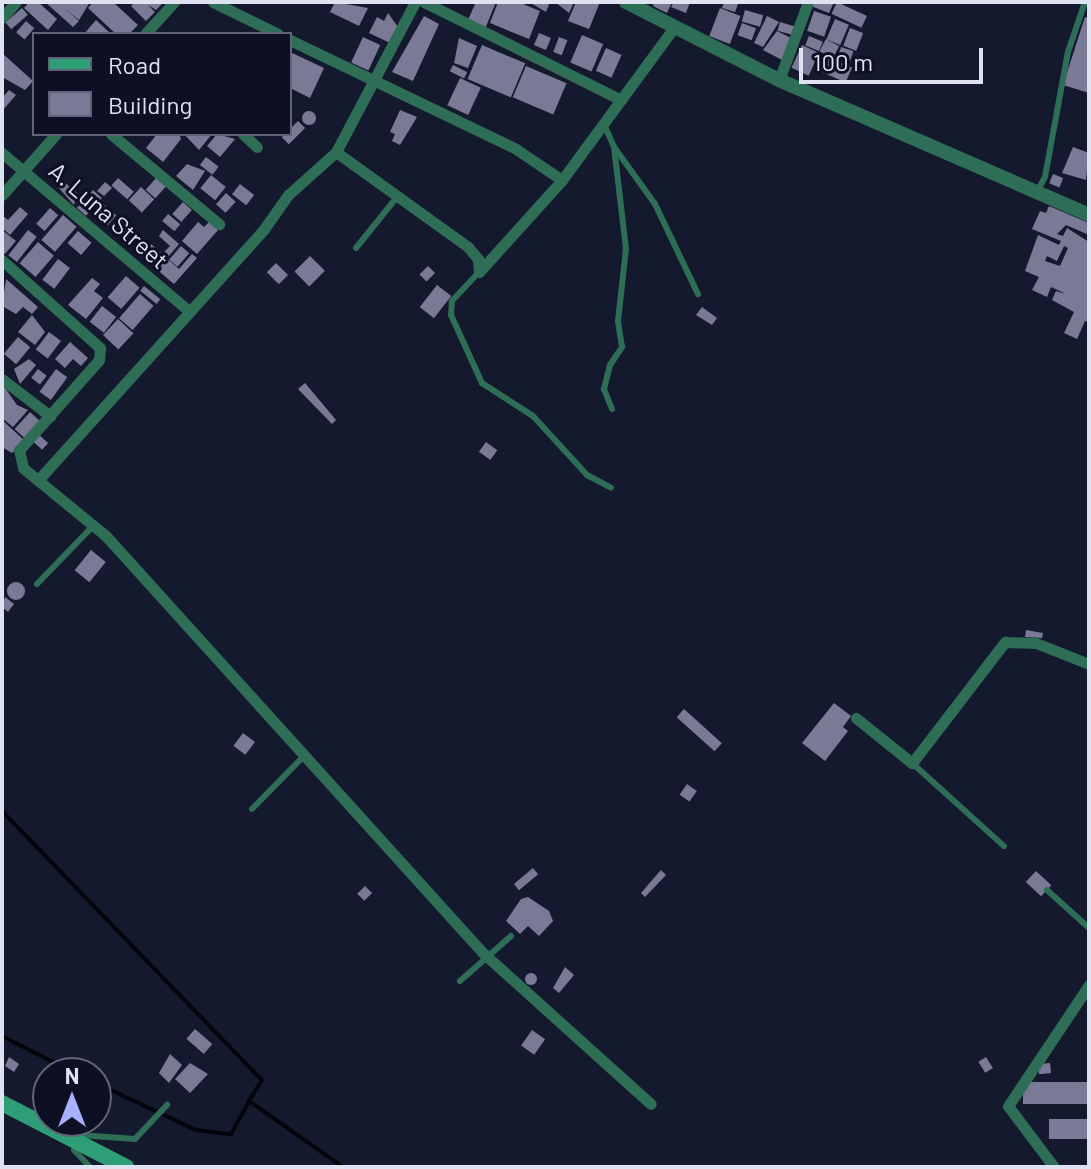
<!DOCTYPE html>
<style>
body{margin:0}
#map{position:relative;width:1091px;height:1169px;overflow:hidden;background:#15192e;font-family:Barlow,sans-serif}
div>[style]{position:absolute}
.stream>*{height:4px;margin:-2px;padding:0 2px;transform-origin:2px;border-radius:2px;background:#00060b}
.building>*{inset:0;background:#7a7a96;transform-origin:0 0}
.round{border-radius:50%}
.service>*{height:6px;margin:-3px;padding:0 3px;transform-origin:3px;border-radius:3px;background:#2f6e56}
.minor>*{height:11px;margin:-5.5px;padding:0 5.5px;transform-origin:5.5px;border-radius:5.5px;background:#2f6e56}
.tertiary>*{height:14px;margin:-7px;padding:0 7px;transform-origin:7px;border-radius:7px;background:#2f6e56}
.secondary>*{height:16px;margin:-8px;padding:0 8px;transform-origin:8px;border-radius:8px;background:#2e9e77}
span{translate:-50% -50%;white-space:nowrap;text-align:center;line-height:1.15;-webkit-text-stroke:6px #0d1024;paint-order:stroke}
.street-label{font-size:24px;color:#dee2f1}
.frame{position:absolute;inset:0;border:4px solid #dee2f1;pointer-events:none}
.legend{position:absolute;left:32px;top:32px;width:260px;height:104px;box-sizing:border-box;background:#0d1024;border:2px solid #616476;margin:0;padding:10px 14px;list-style:none;font-size:24px;color:#dee2f1}
.legend li{display:flex;align-items:center;gap:16px;height:40px}
.legend b{width:40px;border:2px solid #616476}
.north{position:absolute;left:32px;top:1057px;width:80px;height:80px;box-sizing:border-box;background:#0d1024;border:2px solid #616476;border-radius:50%;rotate:0deg;font-size:22px;font-weight:700;line-height:32px;text-align:center;color:#dee2f1}
.north::after{content:'';display:block;margin:auto;width:28px;height:36px;background:#a9b0fc;clip-path:polygon(50% 0,100% 100%,50% 72%,0 100%)}
.scale{position:absolute;left:799px;top:48px;width:184px;height:36px;box-sizing:border-box;border:4px solid #dee2f1;border-top:0;padding-left:10px;font-size:24px;line-height:28px;white-space:nowrap;color:#dee2f1;-webkit-text-stroke:6px #0d1024;paint-order:stroke}
</style>
<div id="map">
<div class="stream">
<i style="left:2px;top:811px;width:374px;rotate:46deg"></i>
<i style="left:262px;top:1080px;width:25px;rotate:122deg"></i>
<i style="left:2px;top:1036px;width:82px;rotate:26.9deg"></i>
<i style="left:96px;top:1083px;width:110px;rotate:25.2deg"></i>
<i style="left:196px;top:1130px;width:35px;rotate:7deg"></i>
<i style="left:231px;top:1134px;width:38px;rotate:-61deg"></i>
<i style="left:249px;top:1101px;width:115px;rotate:35.1deg"></i>
</div>
<div class="building">
<i style="clip-path:polygon(29px 2px,38px 2px,57px 19px,48px 30px,24px 8px)"></i>
<i style="clip-path:polygon(45px 2px,78px 4px,90px 2px,79px 20px,64px 8px,79px 21px,73px 27px)"></i>
<i style="clip-path:polygon(93px 2px,113px 2px,138px 25px,129px 34px,116px 34px,88px 8px)"></i>
<i style="clip-path:polygon(135px 2px,164px 2px,156px 10px,148px 5px,155px 12px,146px 21px,131px 6px)"></i>
<i style="clip-path:polygon(335px 2px,368px 8px,359px 26px,330px 12px)"></i>
<i style="clip-path:polygon(476px 2px,496px 2px,485px 29px,467px 22px)"></i>
<i style="clip-path:polygon(498px 2px,518px 2px,540px 11px,529px 39px,490px 23px)"></i>
<i style="clip-path:polygon(529px 2px,550px 2px,546px 12px)"></i>
<i style="clip-path:polygon(555px 2px,574px 2px,569px 13px)"></i>
<i style="clip-path:polygon(576px 2px,600px 2px,589px 29px,568px 21px)"></i>
<i style="clip-path:polygon(654px 2px,672px 2px,667px 13px,653px 6px)"></i>
<i style="clip-path:polygon(674px 2px,690px 2px,686px 13px,671px 7px)"></i>
<i style="clip-path:polygon(724px 2px,738px 4px,735px 12px,722px 8px)"></i>
<i style="clip-path:polygon(813px 2px,834px 2px,829px 13px,811px 6px)"></i>
<i style="left:837px;top:2px;width:33px;height:13px;rotate:25deg"></i>
<i style="left:22px;top:8px;width:9px;height:22px;rotate:49deg"></i>
<i style="left:720px;top:8px;width:22px;height:30px;rotate:21deg"></i>
<i style="left:745px;top:10px;width:19px;height:12px;rotate:16deg"></i>
<i style="left:814px;top:11px;width:18px;height:21px;rotate:19deg"></i>
<i style="clip-path:polygon(388px 13px,398px 27px,390px 43px,369px 33px,377px 17px,384px 21px)"></i>
<i style="clip-path:polygon(424px 16px,439px 24px,413px 81px,392px 72px)"></i>
<i style="clip-path:polygon(767px 16px,779px 22px,763px 47px,754px 43px)"></i>
<i style="clip-path:polygon(1085px 17px,1089px 18px,1089px 93px,1063px 85px)"></i>
<i style="left:835px;top:19px;width:15px;height:22px;rotate:23deg"></i>
<i style="clip-path:polygon(96px 20px,111px 34px,84px 34px)"></i>
<i style="left:26px;top:21px;width:11px;height:15px;rotate:41deg"></i>
<i style="left:780px;top:22px;width:15px;height:9px;rotate:16deg"></i>
<i style="left:742px;top:23px;width:15px;height:13px;rotate:20deg"></i>
<i style="left:850px;top:28px;width:14px;height:19px;rotate:21deg"></i>
<i style="clip-path:polygon(777px 31px,791px 38px,782px 60px,763px 50px)"></i>
<i style="left:539px;top:33px;width:13px;height:13px;rotate:23deg"></i>
<i style="left:582px;top:35px;width:23px;height:30px;rotate:23deg"></i>
<i style="left:809px;top:36px;width:15px;height:10px;rotate:23deg"></i>
<i style="left:363px;top:37px;width:19px;height:28px;rotate:25deg"></i>
<i style="left:559px;top:37px;width:9px;height:16px;rotate:21deg"></i>
<i style="clip-path:polygon(459px 38px,477px 46px,468px 68px,454px 63px)"></i>
<i style="left:826px;top:39px;width:15px;height:14px;rotate:28deg"></i>
<i style="left:482px;top:45px;width:47px;height:37px;rotate:23deg"></i>
<i style="left:802px;top:45px;width:19px;height:25px;rotate:25deg"></i>
<i style="left:841px;top:47px;width:13px;height:11px;rotate:18deg"></i>
<i style="left:606px;top:48px;width:17px;height:25px;rotate:24deg"></i>
<i style="clip-path:polygon(290px 52px,324px 68px,310px 98px,290px 88px)"></i>
<i style="clip-path:polygon(2px 53px,33px 81px,25px 90px,2px 77px)"></i>
<i style="left:821px;top:54px;width:34px;height:16px;rotate:24deg"></i>
<i style="left:453px;top:65px;width:16px;height:7px;rotate:27deg"></i>
<i style="left:526px;top:66px;width:44px;height:34px;rotate:23deg"></i>
<i style="left:460px;top:78px;width:23px;height:30px;rotate:25deg"></i>
<i style="clip-path:polygon(9px 90px,16px 95px,2px 111px,2px 98px)"></i>
<i style="clip-path:polygon(400px 110px,417px 117px,400px 145px,392px 141px,395px 134px,390px 132px)"></i>
<i class="round" style="left:302px;top:111px;width:14px;height:14px"></i>
<i style="left:298px;top:121px;width:10px;height:23px;rotate:45deg"></i>
<i style="clip-path:polygon(157px 134px,179px 134px,181px 139px,163px 162px,146px 148px)"></i>
<i style="clip-path:polygon(184px 134px,212px 134px,199px 150px)"></i>
<i style="clip-path:polygon(217px 134px,235px 139px,220px 157px,207px 146px)"></i>
<i style="clip-path:polygon(1073px 147px,1089px 153px,1086px 180px,1062px 173px)"></i>
<i style="left:206px;top:157px;width:16px;height:10px;rotate:38deg"></i>
<i style="clip-path:polygon(187px 164px,205px 171px,193px 190px,176px 176px)"></i>
<i style="left:1053px;top:174px;width:11px;height:10px;rotate:22deg"></i>
<i style="left:211px;top:175px;width:19px;height:17px;rotate:39deg"></i>
<i style="left:157px;top:177px;width:13px;height:17px;rotate:42deg"></i>
<i style="left:118px;top:178px;width:21px;height:10px;rotate:41deg"></i>
<i style="clip-path:polygon(63px 181px,77px 193px,74px 205px,58px 187px)"></i>
<i style="clip-path:polygon(105px 182px,112px 188px,104px 196px,97px 191px)"></i>
<i style="left:240px;top:184px;width:18px;height:13px;rotate:38deg"></i>
<i style="left:141px;top:187px;width:18px;height:18px;rotate:43deg"></i>
<i style="left:93px;top:190px;width:12px;height:24px;rotate:42deg"></i>
<i style="left:226px;top:193px;width:13px;height:15px;rotate:42deg"></i>
<i style="left:183px;top:202px;width:12px;height:16px;rotate:42deg"></i>
<i style="left:104px;top:205px;width:16px;height:13px;rotate:40deg"></i>
<i style="clip-path:polygon(evenodd,1049px 206px,1089px 223px,1089px 235px,1066px 225px,1057px 234px,1063px 236px,1067px 228px,1089px 242px,1089px 322px,1085px 321px,1077px 339px,1064px 333px,1074px 312px,1052px 300px,1056px 291px,1066px 294px,1051px 287px,1047px 297px,1032px 290px,1039px 277px,1025px 271px,1038px 235px,1059px 245px,1061px 241px,1032px 229px,1040px 211px,1046px 213px,1049px 206px,1064px 246px,1068px 248px,1060px 266px,1045px 261px,1047px 256px,1057px 261px,1064px 246px)"></i>
<i style="clip-path:polygon(20px 207px,28px 214px,10px 235px,2px 228px,2px 215px,8px 220px)"></i>
<i style="left:50px;top:208px;width:11px;height:21px;rotate:41deg"></i>
<i style="left:168px;top:214px;width:16px;height:9px;rotate:40deg"></i>
<i style="left:63px;top:215px;width:18px;height:33px;rotate:41deg"></i>
<i style="clip-path:polygon(198px 222px,204px 227px,209px 222px,218px 230px,197px 254px,182px 241px)"></i>
<i style="clip-path:polygon(2px 230px,16px 241px,5px 254px,2px 252px)"></i>
<i style="left:28px;top:230px;width:11px;height:32px;rotate:38deg"></i>
<i style="clip-path:polygon(163px 230px,179px 244px,169px 256px,164px 252px,170px 246px,159px 236px)"></i>
<i style="left:78px;top:231px;width:18px;height:16px;rotate:41deg"></i>
<i style="left:38px;top:242px;width:21px;height:28px;rotate:41deg"></i>
<i style="clip-path:polygon(151px 244px,179px 269px,192px 254px,197px 258px,174px 284px,141px 256px)"></i>
<i style="left:181px;top:246px;width:11px;height:18px;rotate:41deg"></i>
<i style="left:310px;top:256px;width:21px;height:22px;rotate:45deg"></i>
<i style="left:58px;top:259px;width:15px;height:26px;rotate:37deg"></i>
<i style="left:276px;top:263px;width:17px;height:13px;rotate:45deg"></i>
<i style="left:428px;top:266px;width:10px;height:12px;rotate:45deg"></i>
<i style="left:126px;top:276px;width:18px;height:28px;rotate:41deg"></i>
<i style="clip-path:polygon(92px 278px,100px 284px,94px 291px,103px 298px,86px 319px,68px 305px)"></i>
<i style="clip-path:polygon(6px 279px,38px 307px,32px 314px,23px 307px,16px 314px,2px 306px)"></i>
<i style="left:437px;top:285px;width:18px;height:28px;rotate:38deg"></i>
<i style="left:144px;top:286px;width:21px;height:6px;rotate:39deg"></i>
<i style="left:140px;top:294px;width:18px;height:32px;rotate:41deg"></i>
<i style="left:102px;top:306px;width:18px;height:20px;rotate:38deg"></i>
<i style="clip-path:polygon(702px 307px,717px 318px,712px 325px,696px 315px)"></i>
<i style="clip-path:polygon(32px 315px,45px 332px,35px 345px,18px 332px)"></i>
<i style="left:118px;top:319px;width:21px;height:22px;rotate:43deg"></i>
<i style="left:49px;top:332px;width:15px;height:22px;rotate:37deg"></i>
<i style="left:18px;top:337px;width:16px;height:22px;rotate:40deg"></i>
<i style="clip-path:polygon(70px 342px,88px 358px,81px 366px,73px 359px,65px 368px,55px 359px)"></i>
<i style="clip-path:polygon(29px 359px,36px 365px,20px 384px,14px 369px)"></i>
<i style="left:38px;top:369px;width:11px;height:11px;rotate:38deg"></i>
<i style="left:56px;top:369px;width:14px;height:28px;rotate:36deg"></i>
<i style="clip-path:polygon(305px 383px,336px 420px,332px 424px,298px 389px)"></i>
<i style="clip-path:polygon(3px 385px,17px 405px,28px 410px,13px 427px,2px 418px)"></i>
<i style="left:30px;top:412px;width:13px;height:23px;rotate:42deg"></i>
<i style="clip-path:polygon(2px 420px,24px 440px,12px 453px,2px 447px)"></i>
<i style="left:37px;top:433px;width:15px;height:9px;rotate:42deg"></i>
<i style="left:486px;top:442px;width:14px;height:12px;rotate:36deg"></i>
<i style="left:91px;top:550px;width:19px;height:26px;rotate:39deg"></i>
<i class="round" style="left:7px;top:582px;width:18px;height:18px"></i>
<i style="clip-path:polygon(5px 597px,14px 604px,8px 612px,2px 607px)"></i>
<i style="clip-path:polygon(1026px 630px,1043px 633px,1042px 638px,1025px 637px)"></i>
<i style="clip-path:polygon(834px 703px,851px 716px,843px 727px,848px 731px,825px 761px,802px 743px)"></i>
<i style="left:684px;top:709px;width:51px;height:11px;rotate:42deg"></i>
<i style="left:243px;top:733px;width:15px;height:16px;rotate:37deg"></i>
<i style="left:687px;top:784px;width:12px;height:13px;rotate:35deg"></i>
<i style="left:533px;top:868px;width:8px;height:25px;rotate:50deg"></i>
<i style="clip-path:polygon(661px 870px,666px 875px,645px 897px,641px 893px)"></i>
<i style="left:1036px;top:871px;width:21px;height:15px;rotate:43deg"></i>
<i style="left:365px;top:886px;width:10px;height:11px;rotate:45deg"></i>
<i style="clip-path:polygon(528px 897px,549px 911px,553px 921px,539px 936px,528px 926px,520px 934px,506px 921px,521px 899px)"></i>
<i style="clip-path:polygon(565px 967px,574px 975px,559px 993px,553px 988px)"></i>
<i class="round" style="left:525px;top:973px;width:12px;height:12px"></i>
<i style="left:195px;top:1029px;width:23px;height:13px;rotate:41deg"></i>
<i style="left:532px;top:1030px;width:16px;height:19px;rotate:35deg"></i>
<i style="clip-path:polygon(170px 1054px,182px 1065px,169px 1083px,159px 1073px)"></i>
<i style="clip-path:polygon(9px 1057px,19px 1064px,14px 1072px,5px 1066px)"></i>
<i style="left:986px;top:1057px;width:13px;height:9px;rotate:58deg"></i>
<i style="clip-path:polygon(190px 1063px,208px 1074px,190px 1093px,175px 1079px)"></i>
<i style="left:1050px;top:1063px;width:10px;height:12px;rotate:84deg"></i>
<i style="left:1089px;top:1082px;width:22px;height:66px;rotate:90deg"></i>
<i style="left:1089px;top:1119px;width:20px;height:40px;rotate:90deg"></i>
</div>
<div class="service">
<i style="left:603px;top:122px;width:27px;rotate:66deg"></i>
<i style="left:614px;top:147px;width:70px;rotate:54.3deg"></i>
<i style="left:655px;top:204px;width:100px;rotate:64.5deg"></i>
<i style="left:1038px;top:190px;width:15px;rotate:-62deg"></i>
<i style="left:1045px;top:177px;width:127px;rotate:-79.6deg"></i>
<i style="left:1068px;top:52px;width:53px;rotate:-71.2deg"></i>
<i style="left:356px;top:248px;width:65px;rotate:-51.2deg"></i>
<i style="left:479px;top:272px;width:40px;rotate:133deg"></i>
<i style="left:452px;top:301px;width:14px;rotate:94deg"></i>
<i style="left:451px;top:315px;width:75px;rotate:65.5deg"></i>
<i style="left:482px;top:383px;width:61px;rotate:32.9deg"></i>
<i style="left:533px;top:416px;width:80px;rotate:47.5deg"></i>
<i style="left:587px;top:475px;width:27px;rotate:28deg"></i>
<i style="left:612px;top:409px;width:22px;rotate:-112deg"></i>
<i style="left:604px;top:389px;width:25px;rotate:-76deg"></i>
<i style="left:610px;top:365px;width:22px;rotate:-56deg"></i>
<i style="left:622px;top:347px;width:26px;rotate:-99deg"></i>
<i style="left:618px;top:321px;width:72px;rotate:-83.7deg"></i>
<i style="left:626px;top:249px;width:103px;rotate:-96.7deg"></i>
<i style="left:37px;top:584px;width:79px;rotate:-46deg"></i>
<i style="left:912px;top:763px;width:124px;rotate:42.1deg"></i>
<i style="left:252px;top:809px;width:73px;rotate:-45.6deg"></i>
<i style="left:1047px;top:890px;width:57px;rotate:42.1deg"></i>
<i style="left:460px;top:981px;width:68px;rotate:-41.4deg"></i>
<i style="left:90px;top:1167px;width:23px;rotate:-133deg"></i>
<i style="left:74px;top:1150px;width:16px;rotate:-68deg"></i>
<i style="left:80px;top:1135px;width:55px;rotate:4.2deg"></i>
<i style="left:135px;top:1139px;width:47px;rotate:-46.7deg"></i>
</div>
<div class="minor">
<i style="left:213px;top:2px;width:72px;rotate:26.2deg"></i>
<i style="left:424px;top:2px;width:220px;rotate:26.4deg"></i>
<i style="left:2px;top:18px;width:21px;rotate:-49deg"></i>
<i style="left:145px;top:34px;width:43px;rotate:-47.8deg"></i>
<i style="left:290px;top:40px;width:251px;rotate:25.7deg"></i>
<i style="left:516px;top:149px;width:55px;rotate:34deg"></i>
<i style="left:779px;top:80px;width:83px;rotate:-69.6deg"></i>
<i style="left:111px;top:134px;width:141px;rotate:39.8deg"></i>
<i style="left:243px;top:134px;width:19px;rotate:43deg"></i>
<i style="left:336px;top:152px;width:163px;rotate:35.7deg"></i>
<i style="left:468px;top:247px;width:16px;rotate:50deg"></i>
<i style="left:478px;top:259px;width:13px;rotate:86deg"></i>
<i style="left:2px;top:153px;width:243px;rotate:40.2deg"></i>
<i style="left:2px;top:195px;width:81px;rotate:-48.5deg"></i>
<i style="left:2px;top:260px;width:132px;rotate:41.9deg"></i>
<i style="left:100px;top:348px;width:12px;rotate:95deg"></i>
<i style="left:99px;top:360px;width:120px;rotate:131.6deg"></i>
<i style="left:19px;top:450px;width:18px;rotate:77deg"></i>
<i style="left:23px;top:468px;width:107px;rotate:39.3deg"></i>
<i style="left:106px;top:536px;width:561px;rotate:47.89deg"></i>
<i style="left:482px;top:952px;width:227px;rotate:42deg"></i>
<i style="left:479px;top:272px;width:124px;rotate:-47.9deg"></i>
<i style="left:562px;top:180px;width:191px;rotate:-53.7deg"></i>
<i style="left:2px;top:379px;width:61px;rotate:37.6deg"></i>
<i style="left:40px;top:478px;width:335px;rotate:-48deg"></i>
<i style="left:264px;top:229px;width:42px;rotate:-54.8deg"></i>
<i style="left:288px;top:195px;width:64px;rotate:-41.9deg"></i>
<i style="left:336px;top:152px;width:170px;rotate:-62.2deg"></i>
<i style="left:856px;top:718px;width:72px;rotate:38.8deg"></i>
<i style="left:912px;top:763px;width:153px;rotate:-52.5deg"></i>
<i style="left:1005px;top:642px;width:31px;rotate:2deg"></i>
<i style="left:1036px;top:643px;width:57px;rotate:21.6deg"></i>
<i style="left:1054px;top:1167px;width:76px;rotate:-127deg"></i>
<i style="left:1008px;top:1106px;width:146px;rotate:-56.2deg"></i>
</div>
<div class="tertiary">
<i style="left:626px;top:2px;width:172px;rotate:27deg"></i>
<i style="left:779px;top:80px;width:338px;rotate:23.5deg"></i>
</div>
<div class="secondary">
<i style="left:2px;top:1103px;width:140px;rotate:27.3deg"></i>
</div>
<div class="street-label">
<span style="left:109px;top:215px;rotate:41deg">A. Luna Street</span>
</div>
<div class="frame"></div>
<ul class="legend">
<li><b style="height:10px;background:#2e9e77"></b>Road</li>
<li><b style="height:22px;background:#7a7a96"></b>Building</li>
</ul>
<div class="north">N</div>
<div class="scale">100 m</div>
</div>
